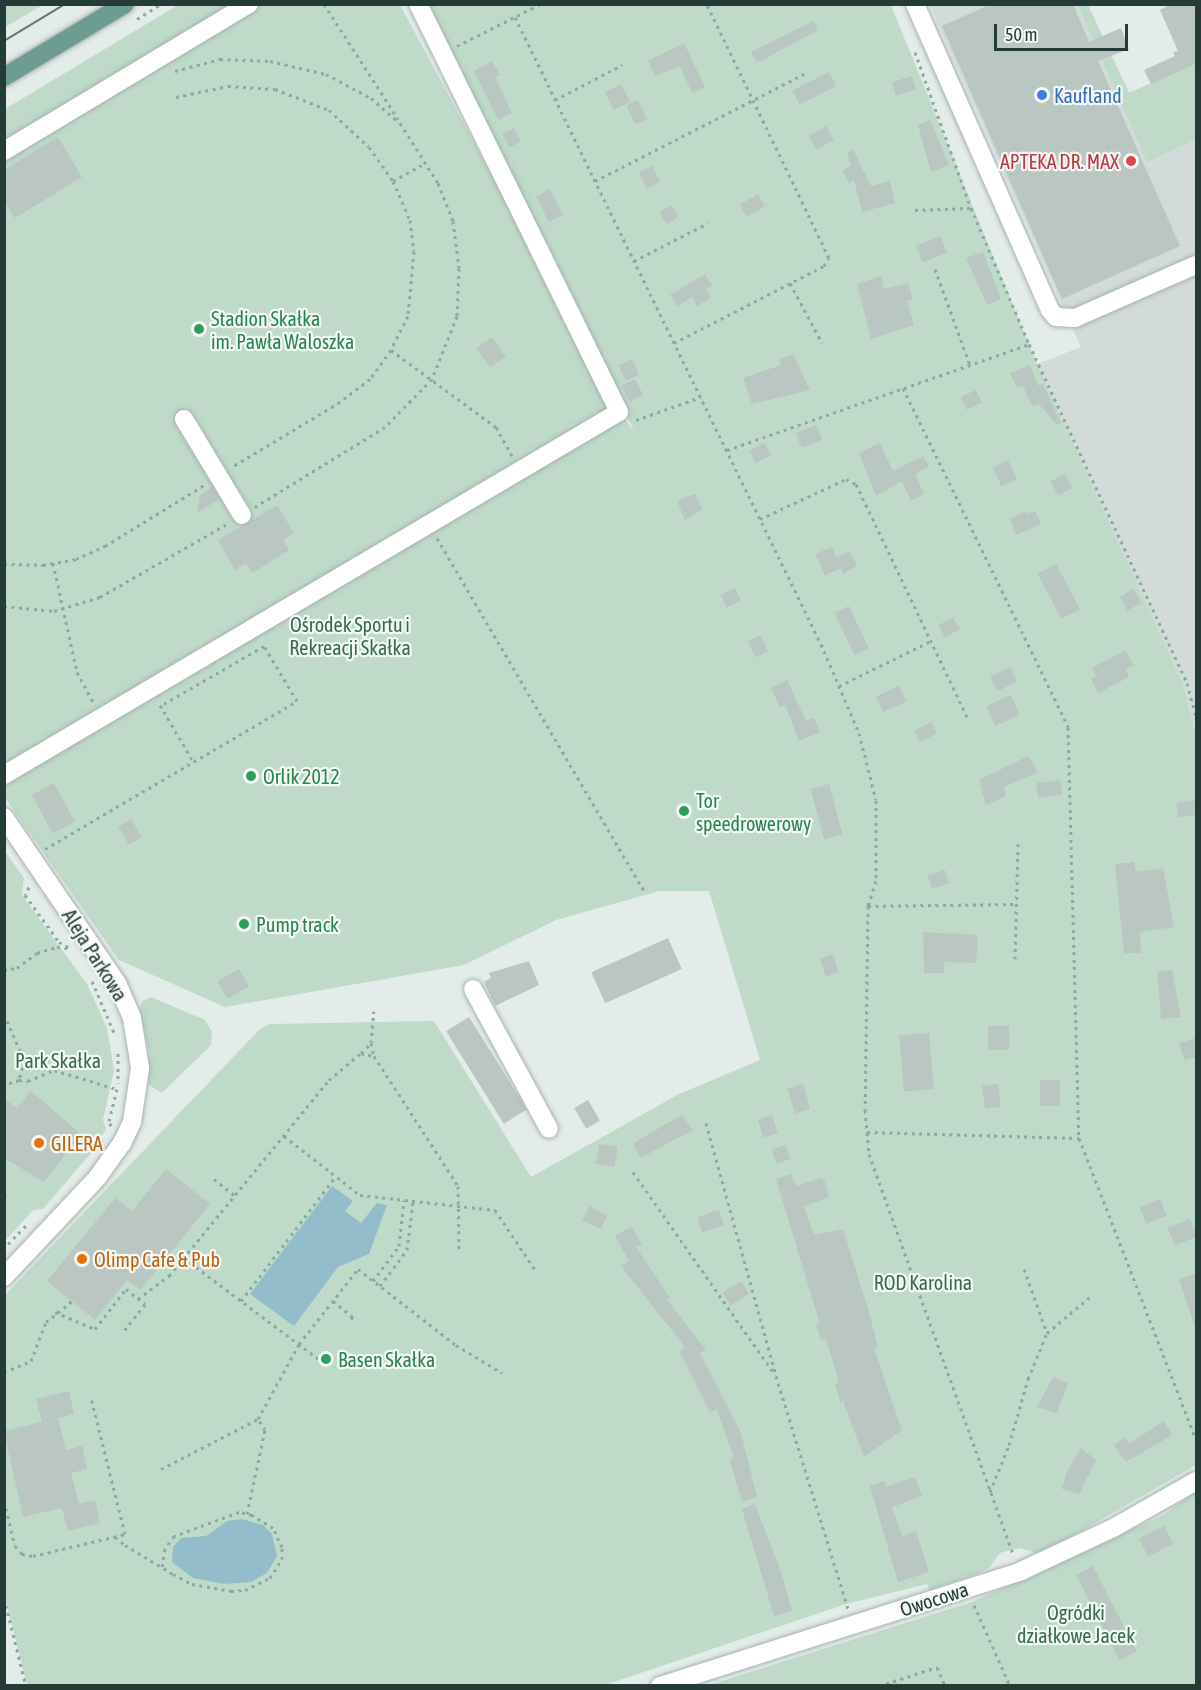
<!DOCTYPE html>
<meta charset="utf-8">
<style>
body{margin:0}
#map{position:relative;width:1201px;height:1690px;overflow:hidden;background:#e4ece9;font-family:"Asap Condensed",sans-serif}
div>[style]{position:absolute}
.built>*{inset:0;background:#d2dbd8}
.green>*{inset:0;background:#bfdac9}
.water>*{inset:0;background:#93bdca}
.building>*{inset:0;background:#b9c6c2;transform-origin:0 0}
.path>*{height:3px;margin-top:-1.5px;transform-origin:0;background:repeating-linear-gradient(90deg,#88aba3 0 3px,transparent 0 7.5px)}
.roads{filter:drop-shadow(0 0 2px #a7b3b0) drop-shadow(0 0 2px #a7b3b0)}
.minor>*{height:18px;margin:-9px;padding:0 9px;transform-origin:9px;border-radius:9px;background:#fff}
.major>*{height:18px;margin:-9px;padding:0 9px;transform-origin:9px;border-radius:9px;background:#6e9c93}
.tram>*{height:1.5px;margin:-0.75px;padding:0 0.75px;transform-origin:0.75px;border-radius:0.75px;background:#607672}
.dots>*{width:16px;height:16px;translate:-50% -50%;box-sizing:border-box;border:3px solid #f4f8f7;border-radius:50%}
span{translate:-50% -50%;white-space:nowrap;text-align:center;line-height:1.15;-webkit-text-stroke:4.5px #f4f8f7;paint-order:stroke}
.shop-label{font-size:20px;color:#366cbe}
.left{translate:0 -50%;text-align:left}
.health-label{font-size:20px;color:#be3a42}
.right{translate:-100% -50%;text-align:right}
.leisure-label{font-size:20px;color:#27864d}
.park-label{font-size:20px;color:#346d4f}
.street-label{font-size:20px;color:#253b37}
.food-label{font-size:20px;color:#c56008}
.frame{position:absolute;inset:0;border:6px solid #253b37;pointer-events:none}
.scale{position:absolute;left:994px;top:24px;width:134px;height:27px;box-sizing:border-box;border:3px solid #253b37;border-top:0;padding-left:8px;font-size:18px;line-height:21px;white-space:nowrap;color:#253b37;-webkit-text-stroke:4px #f4f8f7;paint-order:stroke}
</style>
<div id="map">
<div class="built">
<i style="clip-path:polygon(930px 5px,1088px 5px,1129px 93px,1196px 63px,1196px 735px,1183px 684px,1037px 364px,1081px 347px)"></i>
</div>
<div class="green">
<i style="clip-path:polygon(5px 4px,43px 4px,43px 5px,5px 27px)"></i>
<i style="clip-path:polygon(178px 5px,400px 5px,619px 412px,634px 431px,428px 5px,891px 5px,1037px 364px,1183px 684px,1196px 735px,1196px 1465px,1041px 1554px,1019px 1548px,1000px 1553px,989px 1568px,974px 1575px,930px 1590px,927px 1584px,846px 1604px,605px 1685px,27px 1685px,4px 1594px,5px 1295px,260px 1029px,270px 1024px,434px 1021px,531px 1177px,679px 1094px,760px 1060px,709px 891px,659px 891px,556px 920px,464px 965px,225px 1007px,119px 960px,5px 798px,5px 109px)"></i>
<i style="clip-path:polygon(1078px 5px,1088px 5px,1129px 93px,1196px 63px,1196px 139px,1147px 162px)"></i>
<i style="clip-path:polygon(4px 850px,24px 878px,22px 895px,87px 984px,107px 1028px,114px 1070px,103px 1120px,106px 1129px,92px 1152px,43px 1209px,33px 1210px,5px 1241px)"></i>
<i style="clip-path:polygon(151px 997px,205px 1020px,212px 1032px,211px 1045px,162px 1093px,149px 1085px,149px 1050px,139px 1010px,142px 1001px)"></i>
<i style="clip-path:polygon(1196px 1491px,1196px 1685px,706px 1686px,972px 1602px,1163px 1515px)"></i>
</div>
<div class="water">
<i style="clip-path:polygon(332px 1186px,353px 1201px,345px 1211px,361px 1223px,377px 1203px,387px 1205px,369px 1254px,338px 1267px,294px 1326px,250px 1294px)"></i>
<i style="clip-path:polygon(242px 1519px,263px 1525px,272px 1534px,277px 1556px,267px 1573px,251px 1582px,224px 1584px,193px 1578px,172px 1562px,173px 1547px,181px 1538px,206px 1536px,227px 1521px)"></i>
</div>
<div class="building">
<i style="clip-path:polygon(991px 4px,1073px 4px,1089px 42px,1121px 28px,1129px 49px,1098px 61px,1180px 246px,1062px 299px,942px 26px)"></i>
<i style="clip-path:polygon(1171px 4px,1197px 4px,1197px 63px,1151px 84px,1144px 70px,1175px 56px,1173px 52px,1178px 51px,1160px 10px)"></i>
<i style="clip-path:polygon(813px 21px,818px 30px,757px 63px,751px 52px)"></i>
<i style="clip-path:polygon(684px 43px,705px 87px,692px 93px,680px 66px,655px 76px,648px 61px)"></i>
<i style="clip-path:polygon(492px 61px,500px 75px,495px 77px,512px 113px,498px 120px,474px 71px)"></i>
<i style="left:829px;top:72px;width:16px;height:41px;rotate:63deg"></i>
<i style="left:912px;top:76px;width:14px;height:21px;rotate:73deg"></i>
<i style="left:621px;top:84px;width:20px;height:18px;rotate:63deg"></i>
<i style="left:638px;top:100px;width:21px;height:13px;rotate:65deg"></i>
<i style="clip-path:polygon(930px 120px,949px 165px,931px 172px,918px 125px)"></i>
<i style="left:826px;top:126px;width:16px;height:20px;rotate:60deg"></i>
<i style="left:514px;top:128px;width:15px;height:13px;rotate:62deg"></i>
<i style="clip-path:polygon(58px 137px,82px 177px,15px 218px,4px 201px,4px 170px)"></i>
<i style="clip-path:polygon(853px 150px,871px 186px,890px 181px,895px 203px,862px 212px,854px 180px,849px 183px,842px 170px,851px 166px,847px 153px)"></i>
<i style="left:652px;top:166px;width:18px;height:15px;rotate:63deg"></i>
<i style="left:550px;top:189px;width:29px;height:16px;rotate:63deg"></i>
<i style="left:758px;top:194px;width:14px;height:21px;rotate:60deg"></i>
<i style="left:671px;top:205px;width:14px;height:14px;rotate:56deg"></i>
<i style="left:940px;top:236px;width:18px;height:26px;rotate:68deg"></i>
<i style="clip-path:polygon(983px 252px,1001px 299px,987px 305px,966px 258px)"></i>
<i style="clip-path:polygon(705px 274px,712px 286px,706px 289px,711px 298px,697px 306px,692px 297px,677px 306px,670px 295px)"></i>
<i style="clip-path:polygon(881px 276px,884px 289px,908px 283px,913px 299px,907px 301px,914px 325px,871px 339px,857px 284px)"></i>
<i style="left:492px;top:337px;width:24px;height:19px;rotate:55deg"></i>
<i style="clip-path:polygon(793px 354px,810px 390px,752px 404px,743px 378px,781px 365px,779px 359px)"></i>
<i style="left:632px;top:359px;width:17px;height:15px;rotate:65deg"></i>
<i style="clip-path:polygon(1029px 365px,1039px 386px,1043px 384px,1061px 423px,1057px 425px,1039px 404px,1032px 406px,1023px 386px,1017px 388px,1010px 373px)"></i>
<i style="left:635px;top:379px;width:18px;height:15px;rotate:63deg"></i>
<i style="left:976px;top:390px;width:14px;height:17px;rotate:65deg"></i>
<i style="left:816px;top:425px;width:16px;height:22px;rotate:68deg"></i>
<i style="left:765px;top:443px;width:14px;height:17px;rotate:65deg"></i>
<i style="clip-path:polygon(880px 443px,893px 471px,923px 456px,929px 466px,915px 474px,924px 494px,911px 501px,902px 481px,876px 496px,859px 453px)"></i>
<i style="left:1008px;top:460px;width:21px;height:17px;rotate:65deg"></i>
<i style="left:1065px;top:474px;width:16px;height:16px;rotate:63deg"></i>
<i style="clip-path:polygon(212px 487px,219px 499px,197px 513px,200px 495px)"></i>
<i style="clip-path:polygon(695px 494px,702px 509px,685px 520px,677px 501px)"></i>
<i style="clip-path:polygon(277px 505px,294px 533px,283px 540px,289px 550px,252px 573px,246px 563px,235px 570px,218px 540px)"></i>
<i style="clip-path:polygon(1026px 511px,1028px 514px,1035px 511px,1041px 524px,1016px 535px,1010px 519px)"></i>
<i style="left:832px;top:547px;width:23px;height:18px;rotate:67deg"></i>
<i style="clip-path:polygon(850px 551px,857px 566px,843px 574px,836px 557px)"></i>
<i style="left:1056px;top:564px;width:51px;height:21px;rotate:62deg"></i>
<i style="left:735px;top:588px;width:14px;height:16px;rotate:65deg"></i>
<i style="left:1134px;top:589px;width:16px;height:16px;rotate:63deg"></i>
<i style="left:849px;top:606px;width:47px;height:16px;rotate:65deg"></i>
<i style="left:953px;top:617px;width:14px;height:17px;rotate:60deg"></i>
<i style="left:760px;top:635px;width:18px;height:14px;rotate:63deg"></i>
<i style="clip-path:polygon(1125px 650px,1134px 665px,1126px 669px,1129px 677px,1098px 693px,1091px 679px,1096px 676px,1092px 668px)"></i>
<i style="left:1010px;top:667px;width:16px;height:22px;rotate:63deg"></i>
<i style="clip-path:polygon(787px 680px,806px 721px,814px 718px,820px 732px,799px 741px,785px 705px,780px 707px,771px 688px)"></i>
<i style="left:899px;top:686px;width:17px;height:25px;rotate:65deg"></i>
<i style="left:1011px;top:695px;width:22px;height:27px;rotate:66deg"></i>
<i style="left:931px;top:722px;width:13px;height:19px;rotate:63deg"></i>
<i style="clip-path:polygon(1028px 756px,1038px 772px,1004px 787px,1006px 796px,986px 805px,979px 780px)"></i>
<i style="left:1060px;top:780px;width:15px;height:24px;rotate:82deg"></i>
<i style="left:54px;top:783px;width:44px;height:25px;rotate:62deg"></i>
<i style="left:829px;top:784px;width:52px;height:19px;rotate:75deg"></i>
<i style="left:1195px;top:800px;width:15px;height:19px;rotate:82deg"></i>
<i style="left:131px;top:819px;width:21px;height:15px;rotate:59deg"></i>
<i style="clip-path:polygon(1134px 862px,1136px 872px,1163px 868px,1174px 927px,1140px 932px,1141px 953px,1124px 953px,1115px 864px)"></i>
<i style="left:945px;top:870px;width:14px;height:18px;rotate:73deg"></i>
<i style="clip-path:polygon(923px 932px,978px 935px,976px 963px,944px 962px,944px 973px,924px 973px)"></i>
<i style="left:668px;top:938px;width:34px;height:84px;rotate:66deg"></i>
<i style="left:833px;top:954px;width:19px;height:14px;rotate:72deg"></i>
<i style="clip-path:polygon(529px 961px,539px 985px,495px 1006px,484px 982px,491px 978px,489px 973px)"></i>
<i style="left:239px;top:969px;width:20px;height:25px;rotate:60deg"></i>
<i style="clip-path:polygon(1172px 970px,1181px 1017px,1161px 1019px,1157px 972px)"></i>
<i style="left:469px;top:1017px;width:109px;height:27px;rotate:58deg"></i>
<i style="left:988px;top:1026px;width:21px;height:24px"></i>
<i style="left:929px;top:1033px;width:56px;height:30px;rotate:85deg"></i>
<i style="clip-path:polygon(1197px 1038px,1197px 1057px,1184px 1060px,1179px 1043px)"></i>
<i style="left:1040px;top:1080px;width:20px;height:26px"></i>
<i style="left:803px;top:1084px;width:26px;height:16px;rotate:74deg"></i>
<i style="left:998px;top:1084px;width:23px;height:16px;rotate:83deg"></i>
<i style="clip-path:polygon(31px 1091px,81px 1134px,44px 1182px,4px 1158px,4px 1099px,17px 1108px)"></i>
<i style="left:588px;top:1100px;width:24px;height:16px;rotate:60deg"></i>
<i style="clip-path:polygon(682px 1115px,693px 1130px,640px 1158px,633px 1143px)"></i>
<i style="left:772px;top:1115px;width:19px;height:15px;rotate:72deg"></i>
<i style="left:599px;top:1144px;width:19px;height:20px;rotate:9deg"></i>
<i style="left:785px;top:1145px;width:15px;height:14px;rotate:70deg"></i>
<i style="clip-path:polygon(166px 1169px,210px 1204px,140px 1290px,127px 1280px,95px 1320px,47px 1281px,115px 1198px,132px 1211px)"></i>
<i style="clip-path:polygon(791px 1174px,796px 1186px,822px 1178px,826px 1184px,829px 1197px,804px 1206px,814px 1235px,843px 1229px,869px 1312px,878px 1348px,874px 1349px,902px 1430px,864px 1457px,843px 1401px,840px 1402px,835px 1384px,839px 1383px,826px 1338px,821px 1340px,816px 1325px,820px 1324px,776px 1179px)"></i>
<i style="left:1160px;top:1199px;width:18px;height:22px;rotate:68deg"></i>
<i style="clip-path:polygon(590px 1206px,607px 1216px,601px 1229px,582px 1220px)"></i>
<i style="left:719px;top:1210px;width:16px;height:23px;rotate:72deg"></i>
<i style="left:1190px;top:1219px;width:19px;height:24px;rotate:69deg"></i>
<i style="clip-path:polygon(631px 1227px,642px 1244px,636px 1247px,670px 1298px,667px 1300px,706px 1350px,700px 1353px,741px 1433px,757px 1497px,742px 1502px,730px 1461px,733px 1456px,717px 1409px,710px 1412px,680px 1352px,685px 1347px,621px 1266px,629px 1261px,615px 1236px)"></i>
<i style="clip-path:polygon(1197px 1273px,1197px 1324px,1194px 1325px,1179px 1279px)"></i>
<i style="left:741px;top:1281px;width:15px;height:22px;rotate:58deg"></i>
<i style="clip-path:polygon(1053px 1377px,1068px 1383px,1057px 1413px,1037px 1407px)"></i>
<i style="clip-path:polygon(69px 1391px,74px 1414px,58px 1418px,66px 1450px,82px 1446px,87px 1469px,71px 1473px,79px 1504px,95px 1500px,100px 1523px,68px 1531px,62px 1508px,23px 1517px,4px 1431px,42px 1422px,36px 1399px)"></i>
<i style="clip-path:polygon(1164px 1421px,1172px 1435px,1126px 1462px,1114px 1445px,1125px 1437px,1130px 1443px)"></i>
<i style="clip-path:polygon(1081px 1448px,1096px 1460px,1079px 1494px,1062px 1489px,1067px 1472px)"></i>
<i style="clip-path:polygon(915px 1477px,922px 1496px,892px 1507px,902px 1536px,916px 1531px,929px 1572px,898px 1582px,870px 1486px,885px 1481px,886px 1487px)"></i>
<i style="clip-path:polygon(755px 1504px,781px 1572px,792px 1611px,774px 1616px,742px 1509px)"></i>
<i style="left:1164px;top:1526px;width:20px;height:28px;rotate:63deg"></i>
<i style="left:1093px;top:1566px;width:96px;height:19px;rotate:63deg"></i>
</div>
<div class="path">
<i style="left:324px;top:4px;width:137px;rotate:57.2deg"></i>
<i style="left:515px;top:17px;width:698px;rotate:63.99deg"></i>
<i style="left:821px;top:644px;width:97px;rotate:66.9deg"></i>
<i style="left:859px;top:733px;width:69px;rotate:75.8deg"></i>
<i style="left:876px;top:800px;width:81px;rotate:90deg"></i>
<i style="left:876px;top:881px;width:26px;rotate:108deg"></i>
<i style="left:868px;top:906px;width:204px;rotate:90.8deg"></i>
<i style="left:865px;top:1110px;width:44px;rotate:84.8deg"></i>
<i style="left:869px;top:1154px;width:427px;rotate:70.2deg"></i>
<i style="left:137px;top:19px;width:28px;rotate:-32deg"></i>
<i style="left:457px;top:46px;width:93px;rotate:-26.8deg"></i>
<i style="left:915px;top:52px;width:166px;rotate:70.3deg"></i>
<i style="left:175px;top:71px;width:47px;rotate:-14.9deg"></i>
<i style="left:220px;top:59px;width:50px;rotate:2.3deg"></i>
<i style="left:270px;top:61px;width:57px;rotate:13.1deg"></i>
<i style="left:326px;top:74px;width:51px;rotate:28.1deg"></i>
<i style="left:371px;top:98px;width:38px;rotate:41deg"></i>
<i style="left:400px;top:123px;width:71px;rotate:57.7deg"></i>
<i style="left:438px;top:183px;width:41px;rotate:68.5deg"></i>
<i style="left:453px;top:221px;width:47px;rotate:82.7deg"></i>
<i style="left:459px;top:268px;width:48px;rotate:92.4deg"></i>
<i style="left:457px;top:316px;width:68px;rotate:111.6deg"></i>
<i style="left:432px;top:379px;width:67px;rotate:134.4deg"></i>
<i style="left:385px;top:427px;width:153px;rotate:148.4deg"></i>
<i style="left:176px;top:97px;width:53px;rotate:-11.9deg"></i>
<i style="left:228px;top:86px;width:47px;rotate:3.7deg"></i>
<i style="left:275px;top:89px;width:58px;rotate:21.3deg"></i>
<i style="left:329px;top:110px;width:54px;rotate:42.8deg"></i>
<i style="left:369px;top:147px;width:42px;rotate:54.8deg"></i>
<i style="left:393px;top:181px;width:43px;rotate:66.4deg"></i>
<i style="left:410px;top:220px;width:31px;rotate:83deg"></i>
<i style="left:414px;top:251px;width:65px;rotate:95.3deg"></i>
<i style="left:408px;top:316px;width:38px;rotate:117deg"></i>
<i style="left:391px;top:350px;width:36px;rotate:126deg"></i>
<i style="left:370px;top:379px;width:38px;rotate:143deg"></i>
<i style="left:340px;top:402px;width:126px;rotate:149deg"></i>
<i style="left:555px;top:100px;width:76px;rotate:-27.6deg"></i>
<i style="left:393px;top:181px;width:37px;rotate:-29deg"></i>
<i style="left:595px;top:181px;width:235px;rotate:-27.1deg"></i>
<i style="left:915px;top:210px;width:56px;rotate:-2deg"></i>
<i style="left:971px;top:208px;width:148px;rotate:66.9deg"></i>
<i style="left:1029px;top:344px;width:374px;rotate:65deg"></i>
<i style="left:1187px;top:683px;width:35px;rotate:75deg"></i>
<i style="left:634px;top:261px;width:83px;rotate:-27.2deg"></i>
<i style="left:935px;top:269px;width:102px;rotate:70deg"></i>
<i style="left:790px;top:283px;width:68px;rotate:61.9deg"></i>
<i style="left:674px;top:343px;width:169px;rotate:-27.2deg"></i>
<i style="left:824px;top:266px;width:9px;rotate:-58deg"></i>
<i style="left:829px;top:258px;width:282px;rotate:-115.7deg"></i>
<i style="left:391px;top:350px;width:130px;rotate:36.3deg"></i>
<i style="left:496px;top:427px;width:33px;rotate:61deg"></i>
<i style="left:903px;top:388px;width:377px;rotate:64deg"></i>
<i style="left:1068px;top:727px;width:411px;rotate:88.5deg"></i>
<i style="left:1079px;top:1138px;width:323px;rotate:68.8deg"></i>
<i style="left:636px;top:420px;width:69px;rotate:-19.5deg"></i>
<i style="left:727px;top:450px;width:320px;rotate:-19.3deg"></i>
<i style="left:760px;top:519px;width:95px;rotate:-24.9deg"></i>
<i style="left:846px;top:479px;width:11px;rotate:27deg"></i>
<i style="left:856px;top:484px;width:258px;rotate:64.5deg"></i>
<i style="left:437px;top:538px;width:411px;rotate:59.6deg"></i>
<i style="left:53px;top:563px;width:112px;rotate:77.6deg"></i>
<i style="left:77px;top:672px;width:34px;rotate:62deg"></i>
<i style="left:4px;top:564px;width:39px;rotate:1deg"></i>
<i style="left:43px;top:565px;width:34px;rotate:-10deg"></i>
<i style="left:76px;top:559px;width:32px;rotate:-24deg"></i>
<i style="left:105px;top:546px;width:116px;rotate:-31.6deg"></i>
<i style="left:4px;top:606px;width:50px;rotate:5.7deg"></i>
<i style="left:54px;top:611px;width:48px;rotate:-16.9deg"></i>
<i style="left:100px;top:597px;width:146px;rotate:-29.9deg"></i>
<i style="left:839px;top:686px;width:102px;rotate:-26.1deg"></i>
<i style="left:160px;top:705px;width:65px;rotate:59.5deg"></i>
<i style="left:45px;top:849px;width:292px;rotate:-30.4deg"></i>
<i style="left:297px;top:701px;width:64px;rotate:-121deg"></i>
<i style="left:264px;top:646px;width:120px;rotate:150deg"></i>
<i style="left:29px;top:887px;width:9px;rotate:117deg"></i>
<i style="left:25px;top:895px;width:58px;rotate:54.1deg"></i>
<i style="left:59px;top:942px;width:13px;rotate:29deg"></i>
<i style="left:868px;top:906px;width:148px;rotate:-0.8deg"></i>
<i style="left:1015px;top:959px;width:115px;rotate:-88.5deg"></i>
<i style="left:4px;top:970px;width:13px;rotate:-9deg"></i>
<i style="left:17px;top:968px;width:25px;rotate:-37deg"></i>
<i style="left:37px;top:953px;width:21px;rotate:-17deg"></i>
<i style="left:57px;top:947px;width:11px;rotate:5deg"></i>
<i style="left:92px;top:981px;width:59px;rotate:66.9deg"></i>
<i style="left:4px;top:1014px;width:50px;rotate:66.5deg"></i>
<i style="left:24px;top:1060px;width:21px;rotate:104deg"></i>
<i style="left:19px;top:1080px;width:16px;rotate:162deg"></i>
<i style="left:371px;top:1043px;width:32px;rotate:-85deg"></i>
<i style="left:118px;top:1053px;width:30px;rotate:90deg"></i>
<i style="left:361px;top:1053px;width:14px;rotate:-45deg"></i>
<i style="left:371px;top:1043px;width:13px;rotate:77deg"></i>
<i style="left:19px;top:1080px;width:9px;rotate:6deg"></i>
<i style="left:28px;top:1081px;width:28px;rotate:-23deg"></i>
<i style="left:54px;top:1070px;width:66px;rotate:16.8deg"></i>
<i style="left:706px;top:1123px;width:263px;rotate:74.5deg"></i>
<i style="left:776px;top:1376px;width:244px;rotate:72.8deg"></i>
<i style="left:111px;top:1126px;width:5px;rotate:-112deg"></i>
<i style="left:109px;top:1121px;width:33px;rotate:-76deg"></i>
<i style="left:867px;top:1132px;width:212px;rotate:1.6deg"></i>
<i style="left:284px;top:1136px;width:96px;rotate:37.8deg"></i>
<i style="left:360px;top:1195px;width:136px;rotate:6.3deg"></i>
<i style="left:495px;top:1210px;width:73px;rotate:56.1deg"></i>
<i style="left:633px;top:1172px;width:248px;rotate:55deg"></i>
<i style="left:214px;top:1179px;width:27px;rotate:39deg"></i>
<i style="left:4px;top:1197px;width:4px;rotate:-45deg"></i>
<i style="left:8px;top:1244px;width:29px;rotate:-46deg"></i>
<i style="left:184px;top:1258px;width:171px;rotate:36.9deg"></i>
<i style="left:1024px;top:1269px;width:68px;rotate:70.2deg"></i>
<i style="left:1047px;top:1333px;width:57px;rotate:-40.1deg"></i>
<i style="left:373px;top:1281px;width:44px;rotate:-53.4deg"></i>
<i style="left:399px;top:1246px;width:46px;rotate:-83.8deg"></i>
<i style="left:380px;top:1286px;width:45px;rotate:-53.1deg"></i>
<i style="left:407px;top:1250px;width:49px;rotate:-83deg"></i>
<i style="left:138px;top:1299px;width:39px;rotate:-37deg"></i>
<i style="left:169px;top:1276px;width:253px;rotate:-50.8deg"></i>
<i style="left:329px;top:1080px;width:42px;rotate:-40.2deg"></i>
<i style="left:361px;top:1053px;width:13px;rotate:13deg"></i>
<i style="left:374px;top:1056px;width:155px;rotate:57.1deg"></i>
<i style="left:458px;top:1186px;width:65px;rotate:89.1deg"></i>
<i style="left:241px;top:1301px;width:157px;rotate:-52.8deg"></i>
<i style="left:333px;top:1301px;width:26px;rotate:39deg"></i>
<i style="left:353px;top:1317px;width:8px;rotate:135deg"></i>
<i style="left:55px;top:1312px;width:43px;rotate:23deg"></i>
<i style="left:95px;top:1329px;width:51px;rotate:-52.2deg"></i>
<i style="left:126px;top:1289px;width:24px;rotate:38deg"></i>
<i style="left:145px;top:1304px;width:36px;rotate:128deg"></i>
<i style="left:4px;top:1372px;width:29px;rotate:-22deg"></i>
<i style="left:31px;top:1361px;width:42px;rotate:-69deg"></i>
<i style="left:46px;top:1322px;width:33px;rotate:-39deg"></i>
<i style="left:161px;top:1469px;width:109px;rotate:-27.3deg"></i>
<i style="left:258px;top:1419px;width:85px;rotate:-61.3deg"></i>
<i style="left:299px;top:1344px;width:95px;rotate:-51.8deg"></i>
<i style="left:358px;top:1269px;width:124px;rotate:37.8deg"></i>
<i style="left:456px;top:1345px;width:54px;rotate:31.3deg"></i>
<i style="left:990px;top:1492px;width:51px;rotate:-68deg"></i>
<i style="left:1009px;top:1445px;width:69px;rotate:-73.9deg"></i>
<i style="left:1028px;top:1379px;width:50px;rotate:-67.6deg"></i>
<i style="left:4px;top:1501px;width:46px;rotate:76.3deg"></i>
<i style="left:15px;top:1546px;width:11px;rotate:49deg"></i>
<i style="left:22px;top:1554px;width:11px;rotate:10deg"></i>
<i style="left:33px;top:1556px;width:95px;rotate:-13.4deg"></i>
<i style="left:125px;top:1534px;width:140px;rotate:-104deg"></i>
<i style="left:247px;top:1514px;width:86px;rotate:-77.9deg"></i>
<i style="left:265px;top:1430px;width:13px;rotate:-122deg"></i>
<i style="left:115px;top:1537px;width:13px;rotate:39deg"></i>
<i style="left:125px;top:1545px;width:56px;rotate:31.1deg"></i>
<i style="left:173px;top:1574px;width:21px;rotate:28deg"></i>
<i style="left:192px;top:1584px;width:40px;rotate:10deg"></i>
<i style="left:231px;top:1591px;width:14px;rotate:-4deg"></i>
<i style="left:245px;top:1590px;width:28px;rotate:-26deg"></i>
<i style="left:270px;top:1578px;width:22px;rotate:-58deg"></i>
<i style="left:282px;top:1559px;width:12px;rotate:-90deg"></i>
<i style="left:282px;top:1547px;width:21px;rotate:-115deg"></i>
<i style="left:273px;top:1528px;width:25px;rotate:-148deg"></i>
<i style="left:252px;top:1515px;width:13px;rotate:-167deg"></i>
<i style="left:239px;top:1512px;width:69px;rotate:159.7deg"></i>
<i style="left:174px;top:1536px;width:16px;rotate:125deg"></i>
<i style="left:165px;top:1549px;width:19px;rotate:99deg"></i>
<i style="left:4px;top:1598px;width:91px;rotate:76deg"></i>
<i style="left:974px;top:1605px;width:89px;rotate:66deg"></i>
<i style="left:879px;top:1686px;width:61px;rotate:-18.1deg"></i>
<i style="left:937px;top:1667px;width:21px;rotate:67deg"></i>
</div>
<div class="roads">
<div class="minor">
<i style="left:915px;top:4px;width:334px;rotate:66.2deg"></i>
<i style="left:1050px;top:310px;width:9px;rotate:49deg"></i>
<i style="left:1056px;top:317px;width:19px;rotate:3deg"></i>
<i style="left:1075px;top:318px;width:132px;rotate:-23.7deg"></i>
<i style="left:4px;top:151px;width:286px;rotate:-31deg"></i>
<i style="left:184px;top:419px;width:112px;rotate:58.9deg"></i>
<i style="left:4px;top:775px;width:714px;rotate:-30.55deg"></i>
<i style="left:619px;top:412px;width:455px;rotate:-116.2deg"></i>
<i style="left:4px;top:817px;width:203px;rotate:55.8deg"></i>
<i style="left:118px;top:985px;width:36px;rotate:67deg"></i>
<i style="left:132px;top:1018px;width:51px;rotate:80.9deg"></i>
<i style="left:140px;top:1068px;width:55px;rotate:98.4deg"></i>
<i style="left:132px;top:1122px;width:23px;rotate:115deg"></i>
<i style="left:122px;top:1143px;width:43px;rotate:125.5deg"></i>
<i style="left:97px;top:1178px;width:136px;rotate:133.2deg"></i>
<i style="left:473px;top:989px;width:159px;rotate:61.5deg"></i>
<i style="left:660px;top:1686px;width:377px;rotate:-17.6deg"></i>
<i style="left:1019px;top:1572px;width:106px;rotate:-25.1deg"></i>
<i style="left:1115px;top:1527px;width:93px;rotate:-29.6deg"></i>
</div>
<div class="major">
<i style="left:4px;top:77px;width:141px;rotate:-31.1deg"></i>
</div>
</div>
<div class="tram">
<i style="left:4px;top:41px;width:71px;rotate:-31.2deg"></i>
</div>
<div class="dots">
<i style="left:1042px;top:95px;background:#3f7fe0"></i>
<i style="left:1131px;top:161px;background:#e0444e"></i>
<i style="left:199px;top:329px;background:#2e9e5b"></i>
<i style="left:251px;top:776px;background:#2e9e5b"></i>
<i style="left:684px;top:811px;background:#2e9e5b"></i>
<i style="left:244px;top:924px;background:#2e9e5b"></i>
<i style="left:39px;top:1143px;background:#e8710a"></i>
<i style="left:82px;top:1259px;background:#e8710a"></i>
<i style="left:326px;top:1359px;background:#2e9e5b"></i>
</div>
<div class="shop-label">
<span class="left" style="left:1054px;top:95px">Kaufland</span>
</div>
<div class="health-label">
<span class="right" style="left:1119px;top:161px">APTEKA DR. MAX</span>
</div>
<div class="leisure-label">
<span class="left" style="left:211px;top:330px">Stadion Skałka<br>im. Pawła Waloszka</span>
<span class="left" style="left:263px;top:776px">Orlik 2012</span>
<span class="left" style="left:696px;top:812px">Tor<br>speedrowerowy</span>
<span class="left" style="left:256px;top:924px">Pump track</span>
<span class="left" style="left:338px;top:1359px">Basen Skałka</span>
</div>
<div class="park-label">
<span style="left:350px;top:636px">Ośrodek Sportu i<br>Rekreacji Skałka</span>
<span style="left:58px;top:1060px">Park Skałka</span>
<span style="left:923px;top:1282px">ROD Karolina</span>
<span style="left:1076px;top:1624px">Ogródki<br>działkowe Jacek</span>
</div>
<div class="street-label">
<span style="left:95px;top:955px;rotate:58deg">Aleja Parkowa</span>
<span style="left:934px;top:1599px;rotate:-18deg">Owocowa</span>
</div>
<div class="food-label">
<span class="left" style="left:51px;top:1143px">GILERA</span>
<span class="left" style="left:94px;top:1259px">Olimp Cafe &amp; Pub</span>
</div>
<div class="frame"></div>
<div class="scale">50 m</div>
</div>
